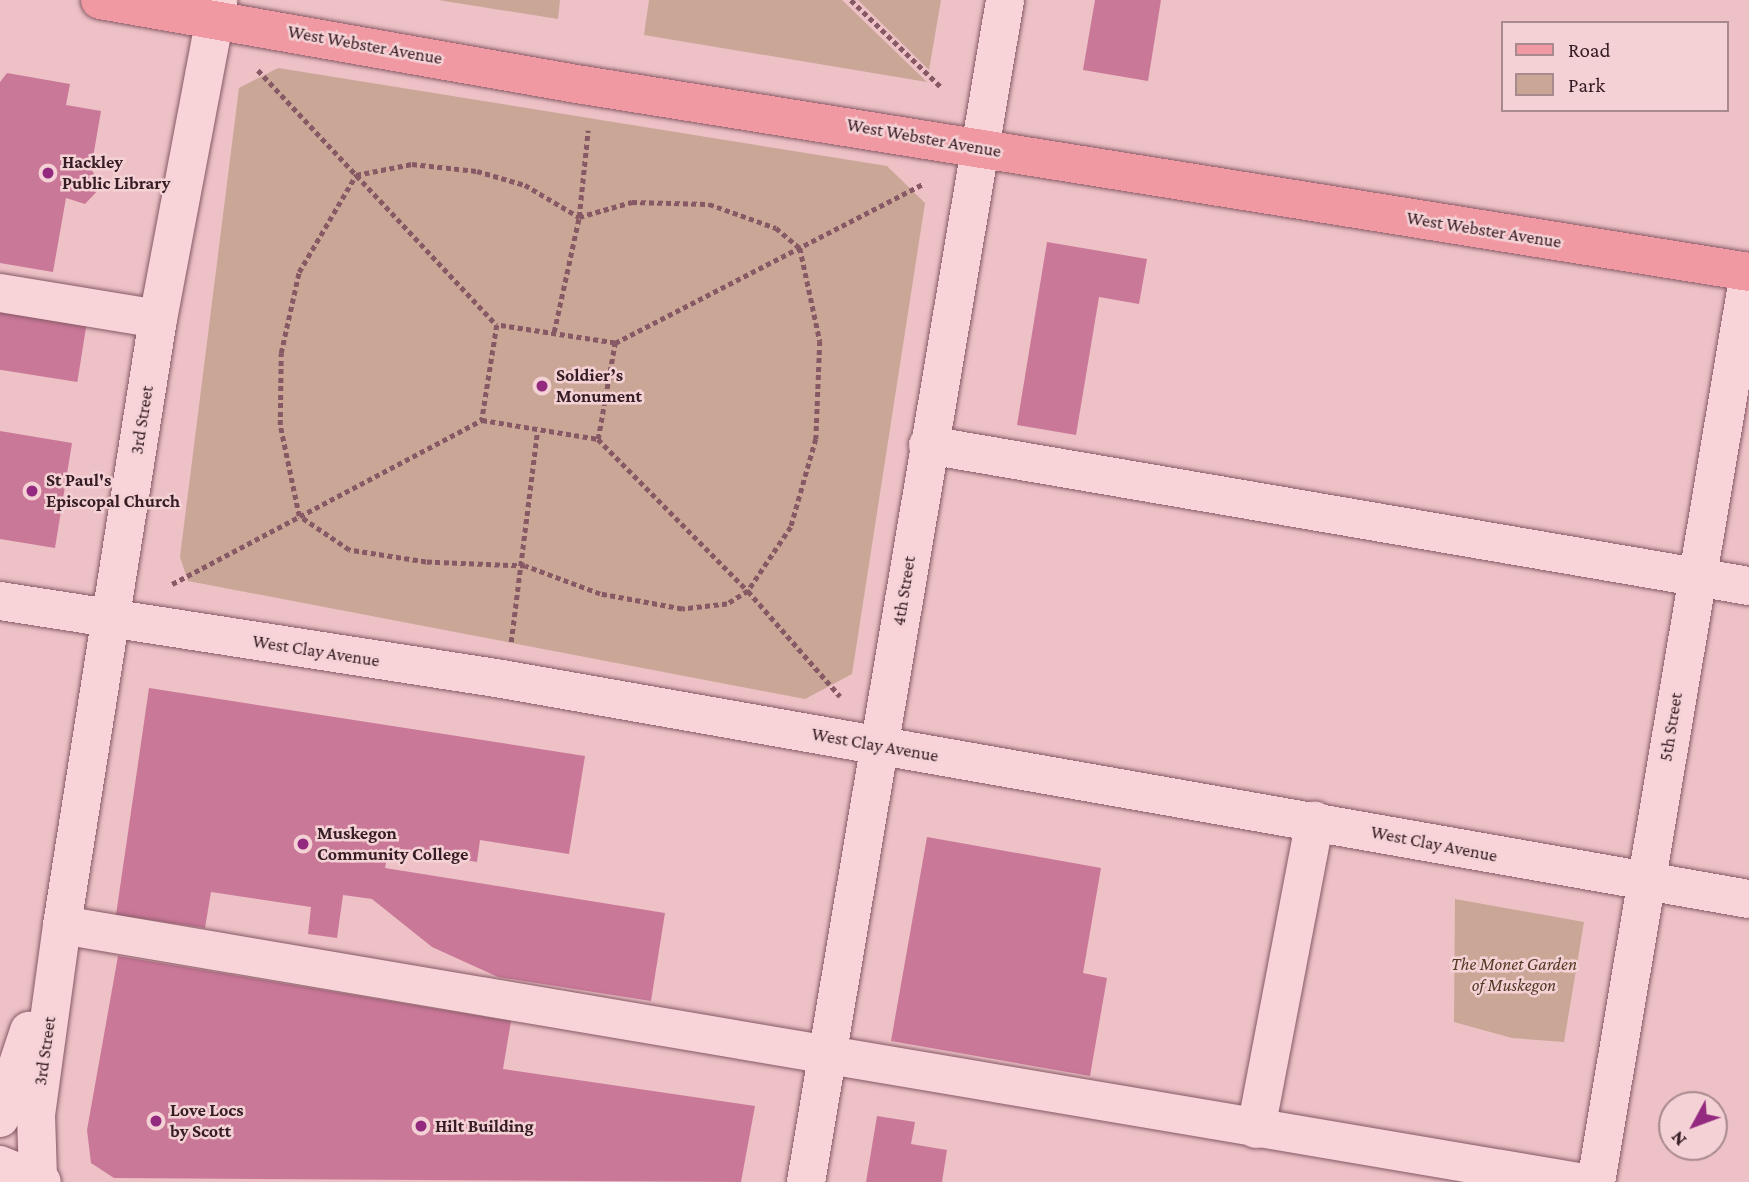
<!DOCTYPE html>
<meta charset="utf-8">
<style>
body{margin:0}
#map{position:relative;width:1749px;height:1182px;overflow:hidden;background:#edc1c6;font-family:"Crimson Pro",serif}
div>[style]{position:absolute}
.green>*{inset:0;background:#caa696}
.building>*{inset:0;background:#ca7898;transform-origin:0 0}
.path>*{height:4.5px;margin-top:-2.25px;transform-origin:0;background:repeating-linear-gradient(90deg,#865965 0 5px,transparent 0 8.5px)}
.roads{filter:drop-shadow(0 0 2px #865965) drop-shadow(0 0 2px #865965)}
.minor>*{height:38px;margin:-19px;padding:0 19px;transform-origin:19px;border-radius:19px;background:#f8d4d8}
.major>*{height:38px;margin:-19px;padding:0 19px;transform-origin:19px;border-radius:19px;background:#f099a3}
.dots>*{width:19px;height:19px;translate:-50% -50%;box-sizing:border-box;border:4px solid #f4d1d4;border-radius:50%}
span{translate:-50% -50%;white-space:nowrap;text-align:center;line-height:1.15;-webkit-text-stroke:5px #f4d1d4;paint-order:stroke}
.street-label{font-size:18px;color:#361d25}
.poi-label{font-size:18px;color:#361d25;font-weight:700}
.left{translate:0 -50%;text-align:left}
.park-label{font-size:18px;color:#523924;font-style:italic}
.legend{position:absolute;left:1501px;top:21px;width:228px;height:91px;box-sizing:border-box;background:#f4d1d4;border:2px solid #a8898e;margin:0;padding:9px 12px;list-style:none;font-size:21px;color:#361d25}
.legend li{display:flex;align-items:center;gap:14px;height:35px}
.legend b{width:35px;border:2px solid #a8898e}
.north{position:absolute;left:1658px;top:1091px;width:70px;height:70px;box-sizing:border-box;background:#f4d1d4;border:2px solid #a8898e;border-radius:50%;rotate:229deg;font-size:19px;font-weight:700;line-height:28px;text-align:center;color:#361d25}
.north::after{content:'';display:block;margin:auto;width:24px;height:32px;background:#942a80;clip-path:polygon(50% 0,100% 100%,50% 72%,0 100%)}
</style>
<div id="map">
<div class="green">
<i style="clip-path:polygon(438px 0,560px 0,558px 19px)"></i>
<i style="clip-path:polygon(649px 0,842px 0,927px 82px,644px 35px)"></i>
<i style="clip-path:polygon(858px 0,941px 0,929px 70px)"></i>
<i style="clip-path:polygon(278px 68px,887px 166px,925px 203px,852px 674px,805px 699px,188px 581px,180px 557px,239px 88px)"></i>
<i style="clip-path:polygon(1455px 899px,1584px 922px,1564px 1042px,1512px 1038px,1454px 1022px)"></i>
</div>
<div class="building">
<i style="clip-path:polygon(1095px 0,1161px 0,1148px 81px,1083px 70px)"></i>
<i style="clip-path:polygon(7px 73px,70px 84px,66px 105px,101px 111px,91px 169px,102px 186px,85px 204px,66px 198px,53px 272px,0 263px,0 82px)"></i>
<i style="clip-path:polygon(1047px 242px,1147px 259px,1139px 304px,1099px 297px,1076px 435px,1017px 425px)"></i>
<i style="left:0;top:308px;width:88px;height:61px;rotate:9deg"></i>
<i style="clip-path:polygon(0 431px,72px 443px,55px 548px,0 539px)"></i>
<i style="clip-path:polygon(149px 688px,585px 756px,569px 854px,480px 840px,477px 862px,389px 847px,385px 868px,665px 913px,651px 1001px,498px 977px,432px 947px,372px 899px,343px 895px,337px 938px,308px 934px,311px 907px,211px 892px,205px 928px,116px 915px)"></i>
<i style="clip-path:polygon(927px 837px,1101px 868px,1083px 973px,1107px 978px,1090px 1076px,891px 1041px)"></i>
<i style="clip-path:polygon(118px 956px,511px 1021px,503px 1069px,755px 1106px,741px 1182px,114px 1178px,91px 1163px,87px 1130px)"></i>
<i style="clip-path:polygon(877px 1116px,915px 1122px,911px 1144px,947px 1150px,942px 1182px,866px 1182px)"></i>
</div>
<div class="path">
<i style="left:851px;top:0;width:127px;rotate:44deg"></i>
<i style="left:258px;top:70px;width:349px;rotate:46.9deg"></i>
<i style="left:412px;top:164px;width:65px;rotate:6.1deg"></i>
<i style="left:477px;top:171px;width:50px;rotate:16.3deg"></i>
<i style="left:525px;top:185px;width:63px;rotate:30.7deg"></i>
<i style="left:579px;top:217px;width:55px;rotate:-15.8deg"></i>
<i style="left:632px;top:202px;width:77px;rotate:1.5deg"></i>
<i style="left:709px;top:204px;width:71px;rotate:19.7deg"></i>
<i style="left:776px;top:228px;width:31px;rotate:40deg"></i>
<i style="left:800px;top:248px;width:95px;rotate:77.9deg"></i>
<i style="left:820px;top:341px;width:98px;rotate:92.3deg"></i>
<i style="left:816px;top:439px;width:91px;rotate:105.9deg"></i>
<i style="left:791px;top:527px;width:77px;rotate:123.9deg"></i>
<i style="left:748px;top:591px;width:25px;rotate:148deg"></i>
<i style="left:727px;top:604px;width:45px;rotate:173.7deg"></i>
<i style="left:682px;top:609px;width:83px;rotate:-169.6deg"></i>
<i style="left:600px;top:594px;width:80px;rotate:-159.5deg"></i>
<i style="left:525px;top:566px;width:99px;rotate:-177.7deg"></i>
<i style="left:426px;top:562px;width:78px;rotate:-171.1deg"></i>
<i style="left:349px;top:550px;width:60px;rotate:-145.8deg"></i>
<i style="left:299px;top:516px;width:93px;rotate:-101.8deg"></i>
<i style="left:280px;top:425px;width:72px;rotate:-89.2deg"></i>
<i style="left:281px;top:353px;width:83px;rotate:-77.5deg"></i>
<i style="left:299px;top:272px;width:113px;rotate:-59.6deg"></i>
<i style="left:356px;top:175px;width:57px;rotate:-11.1deg"></i>
<i style="left:554px;top:332px;width:118px;rotate:-77.7deg"></i>
<i style="left:579px;top:217px;width:87px;rotate:-84.1deg"></i>
<i style="left:615px;top:343px;width:347px;rotate:-27.3deg"></i>
<i style="left:598px;top:439px;width:214px;rotate:45.4deg"></i>
<i style="left:748px;top:591px;width:140px;rotate:48.8deg"></i>
<i style="left:172px;top:584px;width:351px;rotate:-27.9deg"></i>
<i style="left:482px;top:420px;width:118px;rotate:9.3deg"></i>
<i style="left:598px;top:439px;width:97px;rotate:-80deg"></i>
<i style="left:615px;top:343px;width:119px;rotate:-171.3deg"></i>
<i style="left:497px;top:325px;width:96px;rotate:99deg"></i>
<i style="left:511px;top:642px;width:212px;rotate:-82.9deg"></i>
</div>
<div class="roads">
<div class="minor">
<i style="left:0;top:293px;width:160px;rotate:9.3deg"></i>
<i style="left:928px;top:445px;width:833px;rotate:9.75deg"></i>
<i style="left:0;top:601px;width:508px;rotate:8.83deg"></i>
<i style="left:502px;top:679px;width:1266px;rotate:10.01deg"></i>
<i style="left:62px;top:925px;width:1538px;rotate:9.62deg"></i>
<i style="left:0;top:1118px;width:92px;rotate:-71.6deg"></i>
<i style="left:1256px;top:1129px;width:314px;rotate:-79.2deg"></i>
<i style="left:0;top:1165px;width:45px;rotate:22deg"></i>
<i style="left:38px;top:1178px;width:63px;rotate:-91.8deg"></i>
<i style="left:36px;top:1115px;width:192px;rotate:-82.2deg"></i>
<i style="left:62px;top:925px;width:614px;rotate:-81deg"></i>
<i style="left:158px;top:319px;width:325px;rotate:-79.3deg"></i>
<i style="left:806px;top:1182px;width:1199px;rotate:-80.44deg"></i>
<i style="left:1596px;top:1182px;width:922px;rotate:-80.45deg"></i>
</div>
<div class="major">
<i style="left:100px;top:0;width:490px;rotate:10deg"></i>
<i style="left:583px;top:85px;width:1181px;rotate:9.11deg"></i>
</div>
</div>
<div class="dots">
<i style="left:48px;top:173px;background:#942a80"></i>
<i style="left:542px;top:386px;background:#942a80"></i>
<i style="left:32px;top:491px;background:#942a80"></i>
<i style="left:303px;top:844px;background:#942a80"></i>
<i style="left:156px;top:1121px;background:#942a80"></i>
<i style="left:421px;top:1126px;background:#942a80"></i>
</div>
<div class="street-label">
<span style="left:365px;top:45px;rotate:10deg">West Webster Avenue</span>
<span style="left:924px;top:138px;rotate:10deg">West Webster Avenue</span>
<span style="left:1484px;top:230px;rotate:9deg">West Webster Avenue</span>
<span style="left:142px;top:420px;rotate:-81deg">3rd Street</span>
<span style="left:904px;top:591px;rotate:-81deg">4th Street</span>
<span style="left:316px;top:651px;rotate:9deg">West Clay Avenue</span>
<span style="left:1671px;top:727px;rotate:-81deg">5th Street</span>
<span style="left:875px;top:745px;rotate:10deg">West Clay Avenue</span>
<span style="left:1434px;top:844px;rotate:11deg">West Clay Avenue</span>
<span style="left:45px;top:1051px;rotate:-82deg">3rd Street</span>
</div>
<div class="poi-label">
<span class="left" style="left:62px;top:173px">Hackley<br>Public Library</span>
<span class="left" style="left:556px;top:386px">Soldier’s<br>Monument</span>
<span class="left" style="left:46px;top:491px">St Paul's<br>Episcopal Church</span>
<span class="left" style="left:317px;top:844px">Muskegon<br>Community College</span>
<span class="left" style="left:170px;top:1121px">Love Locs<br>by Scott</span>
<span class="left" style="left:435px;top:1126px">Hilt Building</span>
</div>
<div class="park-label">
<span style="left:1514px;top:975px">The Monet Garden<br>of Muskegon</span>
</div>
<ul class="legend">
<li><b style="height:9px;background:#f099a3"></b>Road</li>
<li><b style="height:19px;background:#caa696"></b>Park</li>
</ul>
<div class="north">N</div>
</div>
